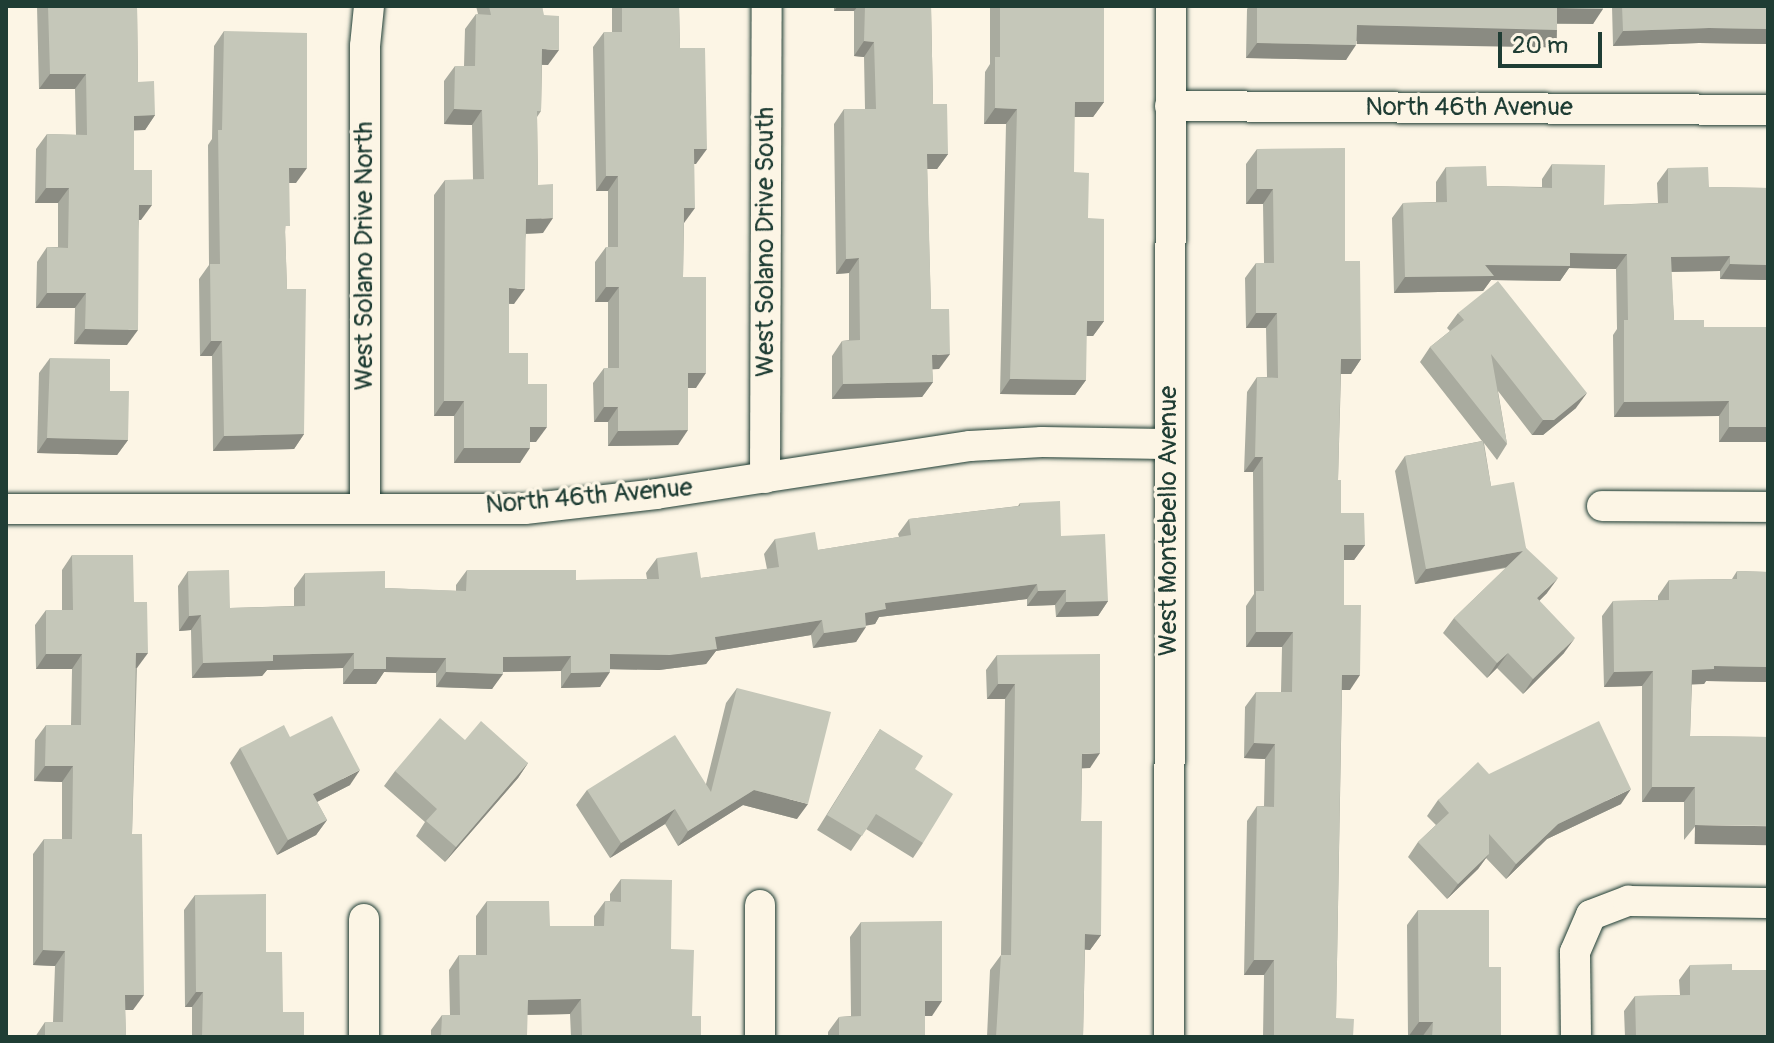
<!DOCTYPE html>
<style>
body{margin:0}
#map{position:relative;width:1774px;height:1043px;overflow:hidden;background:#fcf5e5;font-family:Pangolin,sans-serif}
div>[style]{position:absolute}
.roads{filter:drop-shadow(0 0 2px #1f3d34) drop-shadow(0 0 2px #1f3d34)}
.street>*{height:30px;margin:-15px;padding:0 15px;transform-origin:15px;border-radius:15px;background:#fcf5e5}
.wall>*{inset:0;background:#a9ab9f}
.shaded-wall>*{inset:0;background:#8a8b82;transform-origin:0 0}
.building>*{inset:0;background:#c5c7b9}
span{translate:-50% -50%;white-space:nowrap;text-align:center;line-height:1.15;-webkit-text-stroke:7px #fcf5e5;paint-order:stroke}
.street-label{font-size:26px;color:#1f3d34}
.frame{position:absolute;inset:0;border:8px solid #1f3d34;pointer-events:none}
.scale{position:absolute;left:1498px;top:32px;width:104px;height:36px;box-sizing:border-box;border:4px solid #1f3d34;border-top:0;padding-left:10px;font-size:24px;line-height:28px;white-space:nowrap;color:#1f3d34;-webkit-text-stroke:6px #fcf5e5;paint-order:stroke}
</style>
<div id="map">
<div class="roads">
<div class="street">
<i style="left:1170px;top:106px;width:598px;rotate:0.38deg"></i>
<i style="left:765px;top:478px;width:472px;rotate:-89.8deg"></i>
<i style="left:1602px;top:506px;width:166px;rotate:0.3deg"></i>
<i style="left:365px;top:507px;width:461px;rotate:-90deg"></i>
<i style="left:365px;top:46px;width:40px;rotate:-84.3deg"></i>
<i style="left:6px;top:509px;width:519px"></i>
<i style="left:525px;top:509px;width:132px;rotate:-6.5deg"></i>
<i style="left:656px;top:494px;width:318px;rotate:-8.7deg"></i>
<i style="left:970px;top:446px;width:72px;rotate:-3.2deg"></i>
<i style="left:1042px;top:442px;width:126px;rotate:0.9deg"></i>
<i style="left:760px;top:905px;width:132px;rotate:90deg"></i>
<i style="left:364px;top:919px;width:118px;rotate:90deg"></i>
<i style="left:1169px;top:1037px;width:1031px;rotate:-89.89deg"></i>
<i style="left:1576px;top:1037px;width:85px;rotate:-90.7deg"></i>
<i style="left:1575px;top:952px;width:40px;rotate:-66.6deg"></i>
<i style="left:1591px;top:915px;width:40px;rotate:-21deg"></i>
<i style="left:1628px;top:901px;width:140px;rotate:0.8deg"></i>
</div>
</div>
<div class="wall">
<i style="clip-path:polygon(37px 6px,137px 6px,138px 82px,155px 115px,145px 130px,134px 130px,134px 170px,141px 220px,139px 220px,127px 345px,74px 344px,75px 308px,36px 308px,37px 262px,47px 247px,58px 247px,58px 203px,35px 203px,36px 149px,47px 134px,76px 135px,75px 89px,39px 89px)"></i>
<i style="clip-path:polygon(476px 6px,542px 6px,548px 65px,542px 65px,541px 111px,537px 117px,538px 185px,543px 233px,526px 234px,514px 304px,509px 304px,509px 353px,528px 384px,536px 442px,530px 442px,520px 463px,454px 463px,454px 416px,434px 416px,434px 195px,445px 180px,473px 180px,472px 125px,444px 124px,444px 81px,455px 66px,464px 66px,465px 29px,476px 14px,478px 14px)"></i>
<i style="clip-path:polygon(612px 6px,679px 6px,680px 48px,696px 164px,694px 164px,684px 223px,683px 277px,696px 388px,688px 388px,678px 445px,608px 446px,608px 422px,594px 422px,593px 383px,604px 368px,608px 368px,608px 302px,595px 302px,595px 262px,606px 247px,608px 247px,608px 191px,596px 191px,593px 47px,604px 32px,612px 32px)"></i>
<i style="clip-path:polygon(834px 6px,931px 6px,933px 104px,948px 154px,937px 169px,927px 169px,931px 309px,939px 369px,932px 369px,933px 382px,922px 397px,832px 399px,832px 356px,842px 341px,849px 340px,849px 273px,836px 274px,834px 124px,844px 109px,865px 109px,864px 57px,854px 56px,854px 11px,834px 11px)"></i>
<i style="clip-path:polygon(990px 6px,1104px 6px,1104px 102px,1093px 117px,1074px 117px,1074px 172px,1088px 218px,1104px 321px,1093px 336px,1086px 336px,1086px 380px,1075px 395px,1000px 394px,1006px 124px,984px 124px,985px 72px,990px 64px)"></i>
<i style="clip-path:polygon(1249px 6px,1603px 6px,1593px 24px,1557px 24px,1546px 45px,1356px 41px,1346px 60px,1246px 58px,1247px 9px)"></i>
<i style="clip-path:polygon(1612px 6px,1768px 6px,1768px 44px,1699px 43px,1613px 46px)"></i>
<i style="clip-path:polygon(224px 31px,296px 183px,289px 183px,285px 232px,287px 289px,304px 434px,294px 449px,213px 451px,212px 356px,200px 356px,199px 279px,209px 265px,208px 145px,212px 139px,214px 46px)"></i>
<i style="clip-path:polygon(1257px 149px,1345px 261px,1361px 359px,1351px 374px,1341px 374px,1338px 480px,1341px 513px,1365px 545px,1354px 560px,1344px 560px,1344px 605px,1350px 690px,1342px 690px,1336px 1018px,1353px 1037px,1263px 1037px,1264px 975px,1244px 975px,1247px 821px,1257px 806px,1264px 806px,1265px 759px,1244px 758px,1245px 707px,1256px 692px,1281px 692px,1282px 647px,1246px 647px,1246px 606px,1254px 594px,1253px 472px,1244px 472px,1247px 392px,1257px 377px,1267px 377px,1266px 328px,1246px 328px,1245px 278px,1256px 263px,1264px 263px,1263px 204px,1246px 204px,1246px 164px)"></i>
<i style="clip-path:polygon(1552px 164px,1604px 205px,1658px 203px,1657px 183px,1668px 168px,1709px 187px,1768px 188px,1768px 280px,1720px 279px,1720px 271px,1671px 272px,1674px 320px,1704px 327px,1768px 442px,1719px 442px,1719px 416px,1614px 417px,1613px 335px,1617px 329px,1616px 269px,1569px 268px,1560px 281px,1491px 280px,1483px 291px,1394px 293px,1392px 218px,1403px 203px,1436px 202px,1436px 182px,1446px 167px,1487px 186px,1542px 187px,1542px 179px)"></i>
<i style="clip-path:polygon(1458px 313px,1576px 408px,1543px 435px,1532px 435px,1498px 391px,1507px 444px,1497px 460px,1484px 443px,1491px 486px,1526px 548px,1547px 593px,1539px 601px,1564px 653px,1523px 694px,1497px 668px,1487px 678px,1443px 633px,1454px 618px,1506px 568px,1415px 584px,1395px 471px,1405px 456px,1482px 441px,1420px 362px,1430px 347px,1450px 331px,1447px 328px)"></i>
<i style="clip-path:polygon(50px 358px,110px 391px,128px 440px,117px 455px,37px 453px,39px 373px)"></i>
<i style="clip-path:polygon(1020px 503px,1061px 536px,1108px 601px,1098px 616px,1056px 617px,1055px 605px,1027px 606px,1027px 599px,879px 617px,875px 624px,866px 625px,856px 642px,813px 648px,811px 635px,716px 651px,706px 664px,659px 670px,610px 669px,600px 687px,561px 688px,561px 671px,503px 672px,492px 689px,436px 687px,436px 673px,384px 672px,376px 684px,343px 684px,343px 668px,267px 670px,262px 676px,192px 678px,191px 630px,179px 631px,178px 586px,188px 571px,230px 608px,294px 606px,294px 588px,305px 573px,385px 588px,456px 591px,456px 585px,467px 570px,576px 580px,647px 579px,646px 573px,657px 558px,701px 578px,767px 569px,764px 554px,775px 539px,818px 550px,899px 537px,898px 534px,909px 519px,1018px 506px)"></i>
<i style="clip-path:polygon(72px 555px,134px 602px,137px 668px,132px 834px,133px 1010px,125px 1010px,126px 1037px,35px 1037px,45px 1022px,53px 1022px,55px 966px,33px 965px,33px 854px,44px 839px,62px 839px,62px 782px,34px 781px,35px 740px,46px 725px,71px 725px,72px 669px,36px 669px,35px 625px,46px 610px,62px 610px,62px 570px)"></i>
<i style="clip-path:polygon(1737px 571px,1768px 572px,1768px 682px,1706px 681px,1704px 684px,1692px 684px,1690px 736px,1768px 737px,1684px 840px,1684px 802px,1642px 802px,1642px 686px,1604px 687px,1602px 616px,1613px 601px,1658px 600px,1658px 596px,1669px 580px,1732px 579px)"></i>
<i style="clip-path:polygon(997px 655px,1090px 768px,1082px 768px,1081px 821px,1101px 935px,1090px 950px,1085px 949px,1083px 1037px,987px 1037px,990px 970px,1001px 955px,1005px 699px,987px 699px,986px 670px)"></i>
<i style="clip-path:polygon(737px 688px,797px 819px,743px 805px,678px 846px,665px 824px,610px 858px,576px 805px,587px 790px,706px 784px,726px 703px)"></i>
<i style="clip-path:polygon(880px 729px,915px 769px,923px 843px,913px 858px,866px 829px,851px 851px,817px 830px)"></i>
<i style="clip-path:polygon(290px 737px,350px 785px,317px 802px,327px 820px,316px 835px,277px 855px,230px 763px,240px 748px)"></i>
<i style="clip-path:polygon(465px 740px,528px 763px,518px 778px,445px 862px,416px 836px,425px 822px,384px 786px,395px 771px)"></i>
<i style="clip-path:polygon(1489px 774px,1621px 804px,1547px 839px,1506px 879px,1486px 858px,1478px 869px,1447px 899px,1408px 857px,1418px 842px,1436px 825px,1427px 816px,1438px 800px)"></i>
<i style="clip-path:polygon(621px 879px,671px 949px,692px 1016px,701px 1037px,571px 1037px,570px 1014px,527px 1015px,527px 1037px,431px 1037px,431px 1030px,442px 1015px,450px 1015px,449px 970px,459px 955px,476px 955px,476px 916px,487px 901px,550px 926px,594px 926px,594px 916px,605px 901px,610px 901px,610px 894px)"></i>
<i style="clip-path:polygon(195px 895px,266px 952px,283px 1012px,304px 1037px,192px 1037px,192px 1007px,185px 1007px,184px 910px)"></i>
<i style="clip-path:polygon(1418px 910px,1489px 967px,1501px 1035px,1513px 1037px,1408px 1037px,1407px 925px)"></i>
<i style="clip-path:polygon(861px 922px,932px 1016px,925px 1016px,925px 1037px,828px 1037px,828px 1032px,839px 1017px,851px 1016px,850px 937px)"></i>
<i style="clip-path:polygon(1690px 965px,1732px 970px,1768px 1037px,1625px 1037px,1624px 1011px,1635px 996px,1680px 995px,1679px 980px)"></i>
</div>
<div class="shaded-wall">
<i style="clip-path:polygon(838px 6px,858px 6px,854px 11px,834px 11px)"></i>
<i style="clip-path:polygon(1557px 8px,1603px 9px,1593px 24px,1546px 23px)"></i>
<i style="left:1357px;top:25px;width:200px;height:19px;rotate:1deg"></i>
<i style="clip-path:polygon(1709px 28px,1768px 29px,1768px 44px,1699px 43px,1613px 46px,1623px 31px)"></i>
<i style="clip-path:polygon(864px 41px,874px 42px,864px 57px,854px 56px)"></i>
<i style="clip-path:polygon(1257px 43px,1356px 45px,1346px 60px,1246px 58px)"></i>
<i style="clip-path:polygon(542px 49px,559px 50px,548px 65px,531px 64px)"></i>
<i style="clip-path:polygon(50px 74px,86px 74px,75px 89px,39px 89px)"></i>
<i style="clip-path:polygon(1075px 102px,1104px 102px,1093px 117px,1064px 117px)"></i>
<i style="clip-path:polygon(995px 108px,1017px 109px,1006px 124px,984px 124px)"></i>
<i style="clip-path:polygon(454px 109px,482px 110px,472px 125px,444px 124px)"></i>
<i style="clip-path:polygon(155px 115px,145px 130px,124px 131px,134px 116px)"></i>
<i style="clip-path:polygon(694px 149px,707px 149px,696px 164px,684px 164px)"></i>
<i style="clip-path:polygon(927px 154px,948px 154px,937px 169px,916px 169px)"></i>
<i style="clip-path:polygon(289px 168px,307px 168px,296px 183px,278px 183px)"></i>
<i style="clip-path:polygon(606px 176px,618px 176px,608px 191px,596px 191px)"></i>
<i style="clip-path:polygon(46px 188px,69px 188px,58px 203px,35px 203px)"></i>
<i style="clip-path:polygon(1257px 189px,1273px 189px,1263px 204px,1246px 204px)"></i>
<i style="clip-path:polygon(139px 205px,152px 205px,141px 220px,129px 220px)"></i>
<i style="clip-path:polygon(684px 208px,695px 208px,684px 223px)"></i>
<i style="clip-path:polygon(553px 218px,543px 233px,515px 234px,526px 219px)"></i>
<i style="clip-path:polygon(1570px 253px,1627px 254px,1616px 269px,1569px 268px,1560px 281px,1491px 280px,1483px 291px,1394px 293px,1405px 277px)"></i>
<i style="clip-path:polygon(1730px 256px,1720px 271px,1660px 272px,1671px 257px)"></i>
<i style="clip-path:polygon(859px 258px,849px 273px,836px 274px,846px 259px)"></i>
<i style="clip-path:polygon(1730px 264px,1768px 265px,1768px 280px,1720px 279px)"></i>
<i style="clip-path:polygon(606px 287px,619px 287px,608px 302px,595px 302px)"></i>
<i style="clip-path:polygon(509px 288px,525px 289px,514px 304px,499px 303px)"></i>
<i style="clip-path:polygon(47px 293px,86px 293px,75px 308px,36px 308px)"></i>
<i style="clip-path:polygon(1256px 313px,1277px 313px,1266px 328px,1246px 328px)"></i>
<i style="clip-path:polygon(1087px 321px,1104px 321px,1093px 336px,1076px 336px)"></i>
<i style="clip-path:polygon(85px 329px,138px 330px,127px 345px,74px 344px)"></i>
<i style="clip-path:polygon(211px 341px,222px 341px,212px 356px,200px 356px)"></i>
<i style="clip-path:polygon(950px 354px,939px 369px,921px 370px,932px 355px)"></i>
<i style="clip-path:polygon(1341px 359px,1361px 359px,1351px 374px,1331px 374px)"></i>
<i style="clip-path:polygon(688px 373px,706px 373px,696px 388px,677px 388px)"></i>
<i style="clip-path:polygon(1010px 379px,1086px 380px,1075px 395px,1000px 394px)"></i>
<i style="clip-path:polygon(933px 382px,922px 397px,832px 399px,843px 384px)"></i>
<i style="clip-path:polygon(1587px 393px,1576px 408px,1543px 435px,1532px 435px,1543px 420px)"></i>
<i style="clip-path:polygon(444px 401px,464px 401px,454px 416px,434px 416px)"></i>
<i style="clip-path:polygon(1729px 401px,1719px 416px,1614px 417px,1624px 402px)"></i>
<i style="clip-path:polygon(604px 407px,618px 407px,608px 422px,594px 422px)"></i>
<i style="clip-path:polygon(530px 427px,547px 427px,536px 442px,520px 442px)"></i>
<i style="clip-path:polygon(1729px 427px,1768px 427px,1768px 442px,1719px 442px)"></i>
<i style="clip-path:polygon(688px 430px,678px 445px,608px 446px,618px 431px)"></i>
<i style="clip-path:polygon(304px 434px,294px 449px,213px 451px,224px 436px)"></i>
<i style="clip-path:polygon(47px 438px,128px 440px,117px 455px,37px 453px)"></i>
<i style="clip-path:polygon(464px 448px,530px 448px,520px 463px,454px 463px)"></i>
<i style="clip-path:polygon(1255px 457px,1263px 457px,1253px 472px,1244px 472px)"></i>
<i style="clip-path:polygon(1344px 545px,1365px 545px,1354px 560px,1333px 560px)"></i>
<i style="clip-path:polygon(1523px 551px,1512px 566px,1415px 584px,1426px 569px)"></i>
<i style="clip-path:polygon(1558px 578px,1547px 593px,1526px 614px,1537px 598px)"></i>
<i style="clip-path:polygon(1037px 584px,1027px 599px,879px 617px,875px 624px,854px 628px,865px 613px,885px 603px)"></i>
<i style="clip-path:polygon(1066px 590px,1055px 605px,1027px 606px,1038px 591px)"></i>
<i style="clip-path:polygon(1108px 601px,1098px 616px,1056px 617px,1066px 602px)"></i>
<i style="clip-path:polygon(201px 615px,191px 630px,179px 631px,189px 616px)"></i>
<i style="clip-path:polygon(822px 620px,811px 635px,716px 651px,706px 664px,659px 670px,600px 669px,610px 654px)"></i>
<i style="clip-path:polygon(866px 627px,856px 642px,813px 648px,824px 633px)"></i>
<i style="clip-path:polygon(1256px 632px,1293px 632px,1282px 647px,1246px 647px)"></i>
<i style="clip-path:polygon(1575px 638px,1564px 653px,1523px 694px,1533px 679px)"></i>
<i style="clip-path:polygon(136px 653px,148px 653px,137px 668px,126px 668px)"></i>
<i style="clip-path:polygon(354px 653px,343px 668px,267px 670px,262px 676px,192px 678px,203px 663px,273px 655px)"></i>
<i style="clip-path:polygon(1508px 653px,1497px 668px,1487px 678px,1497px 663px)"></i>
<i style="clip-path:polygon(46px 654px,82px 654px,72px 669px,36px 669px)"></i>
<i style="clip-path:polygon(571px 656px,561px 671px,493px 672px,503px 657px)"></i>
<i style="clip-path:polygon(386px 657px,446px 658px,436px 673px,384px 672px,376px 684px,343px 684px,354px 669px)"></i>
<i style="clip-path:polygon(1714px 666px,1768px 667px,1768px 682px,1706px 681px,1704px 684px,1682px 685px,1692px 670px)"></i>
<i style="clip-path:polygon(1653px 671px,1642px 686px,1604px 687px,1614px 672px)"></i>
<i style="clip-path:polygon(446px 672px,503px 674px,492px 689px,436px 687px)"></i>
<i style="clip-path:polygon(610px 672px,600px 687px,561px 688px,571px 673px)"></i>
<i style="clip-path:polygon(1342px 675px,1360px 675px,1350px 690px,1332px 690px)"></i>
<i style="clip-path:polygon(998px 684px,1015px 684px,1005px 699px,987px 699px)"></i>
<i style="clip-path:polygon(1254px 743px,1275px 744px,1265px 759px,1244px 758px)"></i>
<i style="clip-path:polygon(1100px 753px,1090px 768px,1071px 769px,1082px 754px)"></i>
<i style="clip-path:polygon(528px 763px,518px 778px,445px 862px,456px 847px)"></i>
<i style="clip-path:polygon(45px 766px,73px 766px,62px 782px,34px 781px)"></i>
<i style="clip-path:polygon(360px 770px,350px 785px,303px 809px,313px 794px)"></i>
<i style="clip-path:polygon(1652px 787px,1695px 787px,1684px 802px,1642px 802px)"></i>
<i style="clip-path:polygon(1631px 789px,1621px 804px,1547px 839px,1506px 879px,1516px 864px,1558px 824px)"></i>
<i style="clip-path:polygon(754px 790px,808px 804px,797px 819px,743px 805px,678px 846px,688px 831px)"></i>
<i style="clip-path:polygon(675px 809px,665px 824px,610px 858px,621px 843px)"></i>
<i style="clip-path:polygon(327px 820px,316px 835px,277px 855px,288px 840px)"></i>
<i style="left:1695px;top:825px;width:73px;height:19px;rotate:1deg"></i>
<i style="clip-path:polygon(1489px 854px,1478px 869px,1447px 899px,1458px 884px)"></i>
<i style="clip-path:polygon(1085px 934px,1101px 935px,1090px 950px,1075px 949px)"></i>
<i style="clip-path:polygon(43px 950px,65px 951px,55px 966px,33px 965px)"></i>
<i style="clip-path:polygon(1254px 960px,1274px 960px,1264px 975px,1244px 975px)"></i>
<i style="clip-path:polygon(196px 992px,203px 992px,192px 1007px,185px 1007px)"></i>
<i style="clip-path:polygon(125px 995px,144px 995px,133px 1010px,115px 1010px)"></i>
<i style="clip-path:polygon(581px 999px,570px 1014px,517px 1015px,528px 1000px)"></i>
<i style="clip-path:polygon(925px 1001px,942px 1001px,932px 1016px,914px 1016px)"></i>
<i style="clip-path:polygon(1419px 1022px,1433px 1022px,1422px 1037px,1408px 1037px)"></i>
</div>
<div class="building">
<i style="clip-path:polygon(48px 6px,137px 6px,138px 82px,154px 81px,155px 115px,134px 116px,134px 170px,152px 170px,152px 205px,139px 205px,138px 330px,85px 329px,86px 293px,47px 293px,47px 247px,68px 248px,69px 188px,46px 188px,47px 134px,87px 135px,86px 74px,50px 74px)"></i>
<i style="clip-path:polygon(489px 6px,542px 6px,544px 15px,559px 16px,559px 50px,542px 49px,541px 111px,537px 111px,538px 185px,553px 184px,553px 218px,526px 219px,525px 289px,509px 288px,509px 353px,528px 353px,528px 384px,547px 384px,547px 427px,530px 427px,530px 448px,464px 448px,464px 401px,444px 401px,445px 180px,484px 179px,482px 110px,454px 109px,455px 66px,475px 66px,476px 14px,491px 15px)"></i>
<i style="clip-path:polygon(622px 6px,679px 6px,680px 48px,705px 48px,707px 149px,694px 149px,695px 208px,684px 208px,683px 277px,706px 277px,706px 373px,688px 373px,688px 430px,618px 431px,618px 407px,604px 407px,604px 368px,619px 368px,619px 287px,606px 287px,606px 247px,618px 247px,618px 176px,606px 176px,604px 32px,622px 32px)"></i>
<i style="clip-path:polygon(865px 6px,931px 6px,933px 104px,947px 104px,948px 154px,927px 154px,931px 309px,949px 309px,950px 354px,932px 355px,933px 382px,843px 384px,842px 341px,860px 340px,859px 258px,846px 259px,844px 109px,876px 109px,874px 42px,864px 41px)"></i>
<i style="clip-path:polygon(1000px 6px,1104px 6px,1104px 102px,1075px 102px,1074px 172px,1089px 173px,1088px 218px,1104px 219px,1104px 321px,1087px 321px,1086px 380px,1010px 379px,1017px 109px,995px 108px,995px 57px,1000px 57px)"></i>
<i style="clip-path:polygon(1257px 6px,1603px 6px,1603px 9px,1557px 8px,1557px 30px,1357px 25px,1356px 45px,1257px 43px)"></i>
<i style="clip-path:polygon(1622px 6px,1768px 6px,1768px 29px,1709px 28px,1623px 31px)"></i>
<i style="clip-path:polygon(224px 31px,307px 33px,307px 168px,289px 168px,290px 226px,285px 226px,287px 289px,306px 289px,304px 434px,224px 436px,222px 341px,211px 341px,210px 264px,220px 264px,218px 130px,222px 130px)"></i>
<i style="clip-path:polygon(1345px 148px,1345px 261px,1360px 261px,1361px 359px,1341px 359px,1338px 480px,1341px 480px,1341px 513px,1364px 513px,1365px 545px,1344px 545px,1344px 605px,1361px 605px,1360px 675px,1342px 675px,1336px 1018px,1354px 1019px,1353px 1037px,1274px 1037px,1274px 960px,1254px 960px,1257px 806px,1274px 807px,1275px 744px,1254px 743px,1256px 692px,1292px 692px,1293px 632px,1256px 632px,1256px 591px,1264px 591px,1263px 457px,1255px 457px,1257px 377px,1278px 378px,1277px 313px,1256px 313px,1256px 263px,1274px 263px,1273px 189px,1257px 189px,1257px 149px)"></i>
<i style="clip-path:polygon(1552px 164px,1605px 165px,1604px 205px,1668px 203px,1668px 168px,1708px 167px,1709px 187px,1768px 188px,1768px 265px,1730px 264px,1730px 256px,1671px 257px,1674px 320px,1704px 320px,1704px 327px,1768px 327px,1768px 427px,1729px 427px,1729px 401px,1624px 402px,1624px 320px,1628px 320px,1627px 254px,1570px 253px,1570px 266px,1485px 265px,1494px 276px,1405px 277px,1403px 203px,1447px 202px,1446px 167px,1486px 166px,1487px 186px,1552px 188px)"></i>
<i style="clip-path:polygon(1498px 281px,1587px 393px,1554px 420px,1543px 420px,1491px 354px,1507px 444px,1430px 347px,1464px 320px,1458px 313px)"></i>
<i style="clip-path:polygon(50px 358px,110px 359px,110px 391px,129px 391px,128px 440px,47px 438px)"></i>
<i style="clip-path:polygon(1483px 441px,1491px 486px,1514px 482px,1526px 548px,1558px 578px,1537px 598px,1575px 638px,1533px 679px,1508px 653px,1497px 663px,1454px 618px,1523px 551px,1426px 569px,1405px 456px)"></i>
<i style="clip-path:polygon(1060px 501px,1061px 536px,1105px 534px,1108px 601px,1066px 602px,1066px 590px,1038px 591px,1037px 584px,885px 603px,886px 609px,865px 613px,866px 627px,824px 633px,822px 620px,715px 637px,717px 649px,670px 655px,610px 654px,610px 672px,571px 673px,571px 656px,503px 657px,503px 674px,446px 672px,446px 658px,386px 657px,386px 669px,354px 669px,354px 653px,273px 655px,273px 661px,203px 663px,201px 615px,189px 616px,188px 571px,229px 570px,230px 608px,305px 606px,305px 573px,385px 571px,385px 588px,466px 591px,467px 570px,576px 570px,576px 580px,659px 579px,657px 558px,697px 552px,701px 578px,779px 567px,775px 539px,815px 532px,818px 550px,911px 535px,909px 519px,1020px 506px,1020px 503px)"></i>
<i style="clip-path:polygon(72px 555px,133px 555px,134px 602px,147px 602px,148px 653px,136px 653px,132px 834px,142px 834px,144px 995px,125px 995px,126px 1037px,45px 1037px,45px 1022px,63px 1022px,65px 951px,43px 950px,44px 839px,72px 839px,73px 766px,45px 766px,46px 725px,81px 725px,82px 654px,46px 654px,46px 610px,73px 610px)"></i>
<i style="clip-path:polygon(1737px 571px,1768px 572px,1768px 667px,1714px 666px,1714px 669px,1692px 670px,1690px 736px,1768px 737px,1768px 826px,1695px 825px,1695px 787px,1652px 787px,1653px 671px,1614px 672px,1613px 601px,1669px 600px,1669px 580px,1737px 579px)"></i>
<i style="clip-path:polygon(1100px 654px,1100px 753px,1082px 754px,1081px 821px,1102px 821px,1101px 935px,1085px 934px,1083px 1037px,996px 1037px,1001px 955px,1011px 955px,1015px 684px,998px 684px,997px 655px)"></i>
<i style="clip-path:polygon(737px 688px,831px 712px,808px 804px,754px 790px,688px 831px,675px 809px,621px 843px,587px 790px,675px 735px,711px 792px)"></i>
<i style="clip-path:polygon(332px 716px,360px 770px,313px 794px,327px 820px,288px 840px,240px 748px,284px 725px,290px 737px)"></i>
<i style="clip-path:polygon(440px 718px,465px 740px,481px 721px,528px 763px,456px 847px,426px 821px,437px 809px,395px 771px)"></i>
<i style="clip-path:polygon(1599px 721px,1631px 789px,1558px 824px,1516px 864px,1489px 834px,1489px 854px,1458px 884px,1418px 842px,1449px 813px,1438px 800px,1478px 762px,1489px 774px)"></i>
<i style="clip-path:polygon(880px 729px,923px 756px,915px 769px,953px 794px,923px 843px,876px 814px,862px 836px,827px 815px)"></i>
<i style="clip-path:polygon(621px 879px,672px 880px,671px 949px,694px 950px,692px 1016px,701px 1016px,701px 1037px,582px 1037px,581px 999px,528px 1000px,527px 1037px,441px 1037px,442px 1015px,460px 1015px,459px 955px,487px 955px,487px 901px,549px 901px,550px 926px,604px 926px,605px 901px,621px 902px)"></i>
<i style="clip-path:polygon(266px 894px,266px 952px,282px 952px,283px 1012px,304px 1012px,304px 1037px,202px 1037px,203px 992px,196px 992px,195px 895px)"></i>
<i style="clip-path:polygon(1418px 910px,1489px 910px,1489px 967px,1501px 967px,1501px 1035px,1513px 1035px,1513px 1037px,1432px 1037px,1433px 1022px,1419px 1022px)"></i>
<i style="clip-path:polygon(942px 921px,942px 1001px,925px 1001px,925px 1037px,839px 1037px,839px 1017px,861px 1016px,861px 922px)"></i>
<i style="clip-path:polygon(1732px 964px,1732px 970px,1768px 970px,1768px 1037px,1636px 1037px,1635px 996px,1690px 995px,1690px 965px)"></i>
</div>
<div class="street-label">
<span style="left:1469px;top:108px">North 46th Avenue</span>
<span style="left:766px;top:242px;rotate:-90deg">West Solano Drive South</span>
<span style="left:365px;top:256px;rotate:-90deg">West Solano Drive North</span>
<span style="left:589px;top:497px;rotate:-5deg">North 46th Avenue</span>
<span style="left:1169px;top:521px;rotate:-90deg">West Montebello Avenue</span>
</div>
<div class="frame"></div>
<div class="scale">20 m</div>
</div>
